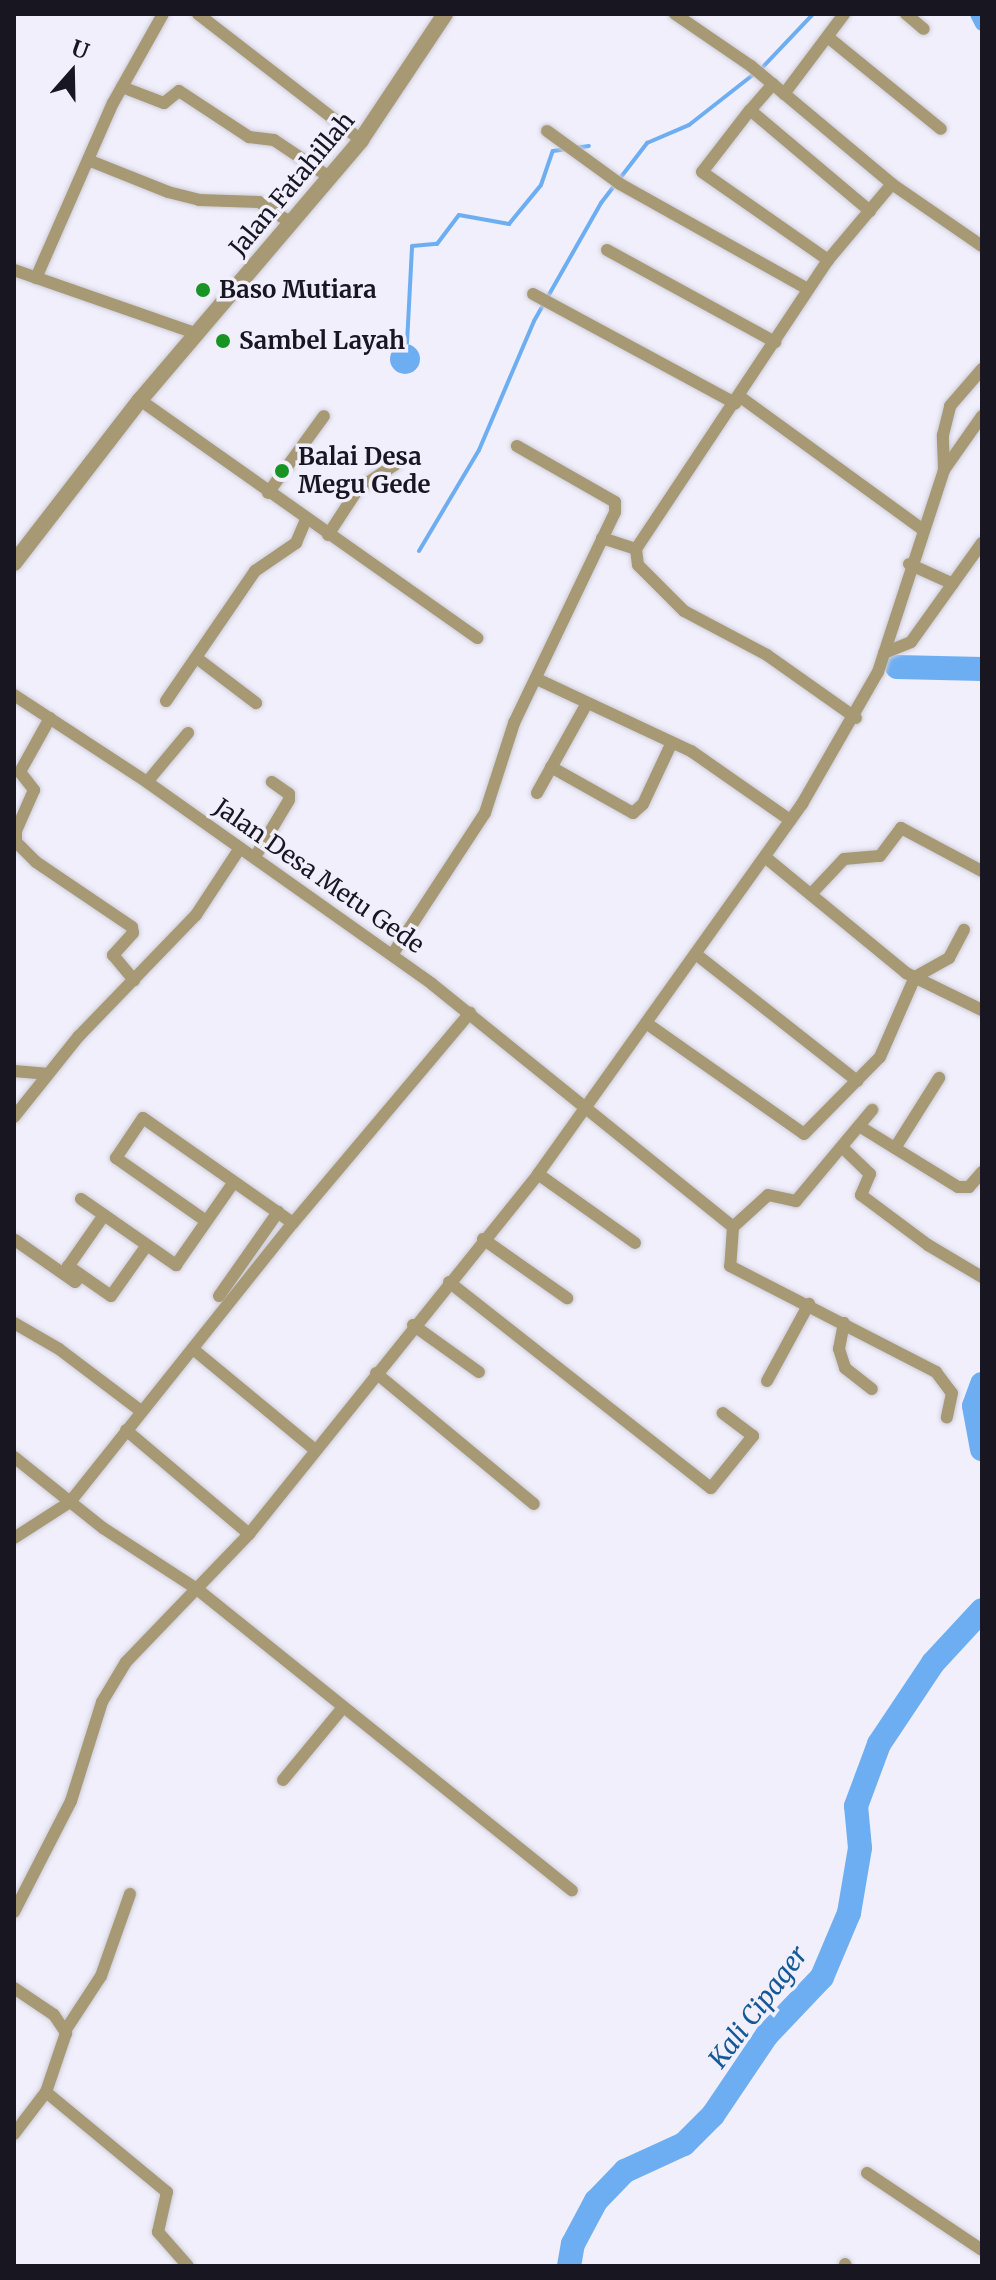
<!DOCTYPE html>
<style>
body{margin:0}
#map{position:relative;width:996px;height:2280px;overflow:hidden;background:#f0effb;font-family:Merriweather,serif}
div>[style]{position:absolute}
.water>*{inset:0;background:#6daef3}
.round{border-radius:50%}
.stream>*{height:4px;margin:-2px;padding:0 2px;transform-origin:2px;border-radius:2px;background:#6daef3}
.canal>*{height:14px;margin:-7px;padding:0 7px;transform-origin:7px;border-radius:7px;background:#6daef3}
.river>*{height:24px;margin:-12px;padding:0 12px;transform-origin:12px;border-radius:12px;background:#6daef3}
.roads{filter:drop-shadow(0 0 2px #cdccd8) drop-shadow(0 0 2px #cdccd8)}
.minor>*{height:12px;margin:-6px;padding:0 6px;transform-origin:6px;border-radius:6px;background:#a79974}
.tertiary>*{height:16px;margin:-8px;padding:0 8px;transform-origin:8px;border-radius:8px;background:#a79974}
.dots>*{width:22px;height:22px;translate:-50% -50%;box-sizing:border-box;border:4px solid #f0effb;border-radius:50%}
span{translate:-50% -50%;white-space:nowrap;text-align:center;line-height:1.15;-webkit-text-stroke:7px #f0effb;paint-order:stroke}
.street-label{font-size:24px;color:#181721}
.poi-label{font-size:24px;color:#181721;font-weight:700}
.left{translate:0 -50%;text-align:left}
.water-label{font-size:26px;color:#145997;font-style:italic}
.frame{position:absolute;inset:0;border:16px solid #181721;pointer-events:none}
.north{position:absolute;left:32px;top:32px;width:80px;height:80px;-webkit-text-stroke:6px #f0effb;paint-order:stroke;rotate:20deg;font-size:22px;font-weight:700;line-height:32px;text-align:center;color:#181721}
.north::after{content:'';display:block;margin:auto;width:28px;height:36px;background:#181721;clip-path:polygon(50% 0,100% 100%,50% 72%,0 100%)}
</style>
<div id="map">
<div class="water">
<i class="round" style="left:390px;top:344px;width:30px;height:30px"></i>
</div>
<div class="stream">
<i style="left:761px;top:69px;width:76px;rotate:-46.6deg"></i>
<i style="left:575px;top:148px;width:14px;rotate:-8deg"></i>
<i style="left:407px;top:343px;width:97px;rotate:-87deg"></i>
<i style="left:412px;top:246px;width:25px;rotate:-5deg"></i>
<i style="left:437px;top:244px;width:36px;rotate:-53deg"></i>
<i style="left:459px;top:215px;width:51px;rotate:10.2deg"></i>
<i style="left:509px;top:224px;width:50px;rotate:-50.6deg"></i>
<i style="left:541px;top:185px;width:36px;rotate:-71deg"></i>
<i style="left:553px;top:151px;width:14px;rotate:-8deg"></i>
<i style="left:419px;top:551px;width:117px;rotate:-59.3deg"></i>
<i style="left:479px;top:450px;width:140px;rotate:-66.9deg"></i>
<i style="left:534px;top:321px;width:136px;rotate:-60.4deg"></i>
<i style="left:601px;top:203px;width:76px;rotate:-52.5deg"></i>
<i style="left:647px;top:143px;width:46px;rotate:-23.2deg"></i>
<i style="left:689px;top:125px;width:83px;rotate:-38.1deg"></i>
</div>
<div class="canal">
<i style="left:977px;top:14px;width:11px;rotate:63deg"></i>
</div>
<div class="river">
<i style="left:897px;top:667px;width:85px;rotate:1.3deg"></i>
<i style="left:982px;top:1384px;width:23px;rotate:110deg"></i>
<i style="left:974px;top:1406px;width:44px;rotate:79.5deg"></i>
<i style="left:569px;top:2266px;width:22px;rotate:-80deg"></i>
<i style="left:573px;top:2244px;width:49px;rotate:-61.9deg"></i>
<i style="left:596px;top:2201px;width:42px;rotate:-46deg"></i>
<i style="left:625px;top:2171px;width:65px;rotate:-24.6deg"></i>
<i style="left:684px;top:2144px;width:41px;rotate:-45deg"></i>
<i style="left:713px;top:2115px;width:97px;rotate:-56deg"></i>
<i style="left:767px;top:2035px;width:80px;rotate:-46.5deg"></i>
<i style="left:822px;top:1977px;width:69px;rotate:-67.1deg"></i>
<i style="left:849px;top:1913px;width:66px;rotate:-80.4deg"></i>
<i style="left:860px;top:1848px;width:42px;rotate:-95.4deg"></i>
<i style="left:856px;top:1806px;width:66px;rotate:-69.6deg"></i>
<i style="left:879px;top:1744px;width:97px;rotate:-56.3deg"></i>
<i style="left:933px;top:1663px;width:72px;rotate:-47.2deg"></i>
</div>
<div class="roads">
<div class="minor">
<i style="left:198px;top:14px;width:206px;rotate:37.7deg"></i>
<i style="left:675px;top:14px;width:92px;rotate:34.4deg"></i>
<i style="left:751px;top:66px;width:184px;rotate:39.9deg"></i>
<i style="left:892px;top:184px;width:109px;rotate:34.6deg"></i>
<i style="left:906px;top:14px;width:23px;rotate:40deg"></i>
<i style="left:829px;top:38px;width:144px;rotate:39.1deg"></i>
<i style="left:773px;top:84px;width:35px;rotate:131deg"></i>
<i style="left:750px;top:110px;width:157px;rotate:40.1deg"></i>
<i style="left:122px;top:87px;width:45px;rotate:20.9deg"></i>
<i style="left:164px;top:103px;width:19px;rotate:-39deg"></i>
<i style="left:179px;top:91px;width:84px;rotate:33.3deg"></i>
<i style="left:249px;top:137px;width:25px;rotate:7deg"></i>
<i style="left:274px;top:140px;width:66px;rotate:33.9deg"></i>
<i style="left:784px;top:94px;width:100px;rotate:-53.1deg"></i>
<i style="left:750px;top:110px;width:78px;rotate:127.7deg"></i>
<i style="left:702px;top:172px;width:154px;rotate:34.9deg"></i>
<i style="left:547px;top:131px;width:90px;rotate:36deg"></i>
<i style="left:620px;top:184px;width:215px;rotate:29.2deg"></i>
<i style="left:88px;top:160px;width:86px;rotate:21.8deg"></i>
<i style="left:168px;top:192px;width:32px;rotate:14deg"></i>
<i style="left:199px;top:200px;width:60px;rotate:1.9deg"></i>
<i style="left:259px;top:202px;width:38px;rotate:33deg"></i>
<i style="left:607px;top:250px;width:192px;rotate:28.7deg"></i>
<i style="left:14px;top:270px;width:195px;rotate:19.2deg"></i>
<i style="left:36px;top:278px;width:191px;rotate:-66.3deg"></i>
<i style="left:113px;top:103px;width:102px;rotate:-60.7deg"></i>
<i style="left:533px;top:294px;width:230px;rotate:28.4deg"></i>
<i style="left:739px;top:396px;width:226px;rotate:36deg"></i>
<i style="left:140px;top:400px;width:413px;rotate:35.2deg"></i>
<i style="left:944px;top:470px;width:35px;rotate:-92deg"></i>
<i style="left:943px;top:435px;width:30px;rotate:-76deg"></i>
<i style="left:950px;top:406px;width:49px;rotate:-49.1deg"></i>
<i style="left:268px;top:493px;width:95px;rotate:-54deg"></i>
<i style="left:328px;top:535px;width:55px;rotate:-56.9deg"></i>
<i style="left:358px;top:489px;width:45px;rotate:-33.3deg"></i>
<i style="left:602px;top:538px;width:36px;rotate:18deg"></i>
<i style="left:636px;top:549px;width:347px;rotate:-56.4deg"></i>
<i style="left:828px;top:260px;width:99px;rotate:-49.9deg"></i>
<i style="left:636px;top:549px;width:16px;rotate:83deg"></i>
<i style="left:638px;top:565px;width:65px;rotate:45deg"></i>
<i style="left:684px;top:611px;width:94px;rotate:27.9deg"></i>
<i style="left:767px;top:655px;width:109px;rotate:35.3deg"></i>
<i style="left:909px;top:564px;width:48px;rotate:24.4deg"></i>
<i style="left:884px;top:653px;width:29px;rotate:-22deg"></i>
<i style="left:911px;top:642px;width:122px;rotate:-54.4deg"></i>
<i style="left:198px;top:659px;width:73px;rotate:37.2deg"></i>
<i style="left:537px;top:679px;width:170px;rotate:25.1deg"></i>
<i style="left:691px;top:751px;width:121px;rotate:34.9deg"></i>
<i style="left:14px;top:695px;width:159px;rotate:33.2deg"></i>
<i style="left:147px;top:782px;width:349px;rotate:35.3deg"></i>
<i style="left:432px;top:984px;width:387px;rotate:38.9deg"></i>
<i style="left:733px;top:1227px;width:47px;rotate:-42.4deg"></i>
<i style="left:768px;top:1195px;width:29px;rotate:12deg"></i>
<i style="left:796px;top:1201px;width:119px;rotate:-50.1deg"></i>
<i style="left:166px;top:701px;width:158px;rotate:-55.6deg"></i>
<i style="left:255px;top:571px;width:50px;rotate:-34.3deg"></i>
<i style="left:296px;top:543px;width:25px;rotate:-67deg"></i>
<i style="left:50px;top:718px;width:62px;rotate:119.1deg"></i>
<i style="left:20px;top:772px;width:23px;rotate:52deg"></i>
<i style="left:34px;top:790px;width:45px;rotate:113.7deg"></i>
<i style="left:16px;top:831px;width:11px;rotate:90deg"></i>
<i style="left:16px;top:842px;width:28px;rotate:45deg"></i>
<i style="left:36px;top:862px;width:116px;rotate:34.1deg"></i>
<i style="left:132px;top:927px;width:6px;rotate:81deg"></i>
<i style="left:133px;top:933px;width:30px;rotate:132deg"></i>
<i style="left:113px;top:955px;width:33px;rotate:50deg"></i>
<i style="left:551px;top:767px;width:94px;rotate:29.3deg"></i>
<i style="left:633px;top:813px;width:13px;rotate:-42deg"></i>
<i style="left:643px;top:804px;width:68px;rotate:-64.9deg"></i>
<i style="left:147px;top:782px;width:64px;rotate:-50.1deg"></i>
<i style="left:537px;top:793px;width:103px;rotate:-60.9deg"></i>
<i style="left:255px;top:857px;width:66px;rotate:-59.2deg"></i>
<i style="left:289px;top:800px;width:6px;rotate:-90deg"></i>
<i style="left:289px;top:794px;width:21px;rotate:-145deg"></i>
<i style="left:765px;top:857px;width:183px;rotate:39.4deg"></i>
<i style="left:906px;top:973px;width:85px;rotate:26deg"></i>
<i style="left:811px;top:894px;width:48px;rotate:-46.7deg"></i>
<i style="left:844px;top:859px;width:36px;rotate:-5deg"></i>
<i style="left:880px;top:856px;width:35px;rotate:-53deg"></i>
<i style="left:901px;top:828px;width:92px;rotate:28deg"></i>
<i style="left:392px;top:955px;width:170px;rotate:-56.8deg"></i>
<i style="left:485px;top:813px;width:95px;rotate:-72.1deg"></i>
<i style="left:514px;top:723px;width:234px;rotate:-64.4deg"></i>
<i style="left:615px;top:512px;width:10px;rotate:-90deg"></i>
<i style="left:615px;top:502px;width:113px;rotate:-150.3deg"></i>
<i style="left:697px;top:955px;width:204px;rotate:38.2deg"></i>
<i style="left:649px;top:1025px;width:189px;rotate:35.1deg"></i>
<i style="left:804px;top:1134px;width:108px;rotate:-45.4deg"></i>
<i style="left:880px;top:1057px;width:87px;rotate:-66.4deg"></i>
<i style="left:915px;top:977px;width:39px;rotate:-29deg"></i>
<i style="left:949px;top:958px;width:32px;rotate:-62deg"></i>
<i style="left:14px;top:1071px;width:32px;rotate:5deg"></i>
<i style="left:14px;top:1117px;width:104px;rotate:-51.3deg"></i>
<i style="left:79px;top:1036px;width:168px;rotate:-46deg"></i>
<i style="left:196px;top:915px;width:80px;rotate:-56.7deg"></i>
<i style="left:859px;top:1126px;width:116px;rotate:31.6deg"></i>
<i style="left:958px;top:1187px;width:11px"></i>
<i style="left:969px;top:1187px;width:20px;rotate:-49deg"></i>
<i style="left:842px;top:1147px;width:39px;rotate:44deg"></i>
<i style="left:870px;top:1174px;width:23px;rotate:113deg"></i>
<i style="left:861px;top:1195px;width:84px;rotate:36.7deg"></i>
<i style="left:928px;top:1245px;width:63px;rotate:30.7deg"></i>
<i style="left:895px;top:1148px;width:83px;rotate:-57.8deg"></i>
<i style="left:538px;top:1174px;width:119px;rotate:35.4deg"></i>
<i style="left:81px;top:1199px;width:116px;rotate:34.8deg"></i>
<i style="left:176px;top:1265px;width:101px;rotate:-55.1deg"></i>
<i style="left:206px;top:1221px;width:110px;rotate:-145deg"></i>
<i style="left:116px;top:1158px;width:48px;rotate:-56deg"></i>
<i style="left:143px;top:1118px;width:183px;rotate:35deg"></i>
<i style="left:733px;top:1227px;width:39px;rotate:94deg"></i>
<i style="left:730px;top:1266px;width:232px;rotate:27.2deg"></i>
<i style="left:936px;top:1372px;width:26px;rotate:53deg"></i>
<i style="left:952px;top:1393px;width:25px;rotate:102deg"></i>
<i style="left:483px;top:1239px;width:103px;rotate:35.1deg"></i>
<i style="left:15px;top:1240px;width:73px;rotate:35deg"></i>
<i style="left:75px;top:1282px;width:9px;rotate:-49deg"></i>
<i style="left:68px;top:1266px;width:52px;rotate:34.9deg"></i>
<i style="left:111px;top:1296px;width:62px;rotate:-54.8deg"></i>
<i style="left:65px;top:1271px;width:68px;rotate:-55.1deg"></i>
<i style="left:449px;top:1282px;width:333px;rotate:38.2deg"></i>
<i style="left:711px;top:1488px;width:67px;rotate:-51.1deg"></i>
<i style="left:753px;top:1436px;width:38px;rotate:-143deg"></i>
<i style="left:219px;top:1296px;width:103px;rotate:-54.9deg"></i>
<i style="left:14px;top:1323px;width:52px;rotate:30deg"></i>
<i style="left:59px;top:1349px;width:103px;rotate:37.1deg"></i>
<i style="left:844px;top:1323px;width:26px;rotate:101deg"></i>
<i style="left:839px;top:1349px;width:20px;rotate:72deg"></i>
<i style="left:845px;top:1368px;width:34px;rotate:38deg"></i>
<i style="left:413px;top:1325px;width:81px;rotate:35.5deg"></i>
<i style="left:193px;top:1349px;width:158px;rotate:39.6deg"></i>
<i style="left:376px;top:1373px;width:205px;rotate:39.7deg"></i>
<i style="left:767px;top:1381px;width:88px;rotate:-61.4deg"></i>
<i style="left:126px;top:1430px;width:161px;rotate:40.2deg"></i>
<i style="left:14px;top:1457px;width:114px;rotate:38.6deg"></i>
<i style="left:103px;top:1528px;width:112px;rotate:33deg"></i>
<i style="left:197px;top:1589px;width:481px;rotate:38.8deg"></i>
<i style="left:14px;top:1538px;width:67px;rotate:-32.7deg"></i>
<i style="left:70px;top:1502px;width:357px;rotate:-51.4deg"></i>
<i style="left:293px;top:1223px;width:275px;rotate:-49.9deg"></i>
<i style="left:283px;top:1780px;width:91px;rotate:-50.4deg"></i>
<i style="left:14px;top:1912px;width:125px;rotate:-62.8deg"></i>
<i style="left:71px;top:1801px;width:104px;rotate:-72.6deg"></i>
<i style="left:102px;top:1702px;width:47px;rotate:-59deg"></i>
<i style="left:126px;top:1662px;width:178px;rotate:-46.1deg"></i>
<i style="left:249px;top:1534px;width:462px;rotate:-51.2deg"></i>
<i style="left:538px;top:1174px;width:455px;rotate:-54.5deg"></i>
<i style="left:802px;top:804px;width:152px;rotate:-60.1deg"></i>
<i style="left:878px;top:672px;width:213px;rotate:-71.9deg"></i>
<i style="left:944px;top:470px;width:66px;rotate:-54.9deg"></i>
<i style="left:14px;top:1988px;width:48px;rotate:34deg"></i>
<i style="left:54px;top:2015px;width:22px;rotate:56deg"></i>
<i style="left:66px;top:2033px;width:62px;rotate:108.7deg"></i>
<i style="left:46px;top:2092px;width:53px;rotate:127.3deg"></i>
<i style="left:65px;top:2031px;width:66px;rotate:-56.8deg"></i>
<i style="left:101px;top:1976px;width:87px;rotate:-70.5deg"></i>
<i style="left:46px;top:2092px;width:157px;rotate:39.6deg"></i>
<i style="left:167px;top:2192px;width:41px;rotate:102.7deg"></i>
<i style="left:158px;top:2232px;width:45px;rotate:48.6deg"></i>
<i style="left:867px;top:2173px;width:138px;rotate:33.8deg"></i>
<i style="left:845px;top:2264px;width:2px;rotate:63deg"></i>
</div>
<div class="tertiary">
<i style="left:14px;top:563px;width:206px;rotate:-52.3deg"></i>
<i style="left:140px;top:400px;width:341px;rotate:-49.6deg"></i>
<i style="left:361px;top:140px;width:151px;rotate:-56.3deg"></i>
</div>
</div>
<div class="dots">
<i style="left:203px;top:290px;background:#189425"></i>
<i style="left:223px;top:341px;background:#189425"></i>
<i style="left:282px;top:471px;background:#189425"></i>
</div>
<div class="street-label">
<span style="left:292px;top:184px;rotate:-50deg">Jalan Fatahillah</span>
<span style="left:319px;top:876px;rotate:35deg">Jalan Desa Metu Gede</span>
</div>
<div class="poi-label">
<span class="left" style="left:219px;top:290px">Baso Mutiara</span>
<span class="left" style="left:239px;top:341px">Sambel Layah</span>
<span class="left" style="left:298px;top:471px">Balai Desa<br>Megu Gede</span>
</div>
<div class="water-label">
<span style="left:758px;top:2007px;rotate:-53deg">Kali Cipager</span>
</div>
<div class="frame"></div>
<div class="north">U</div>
</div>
